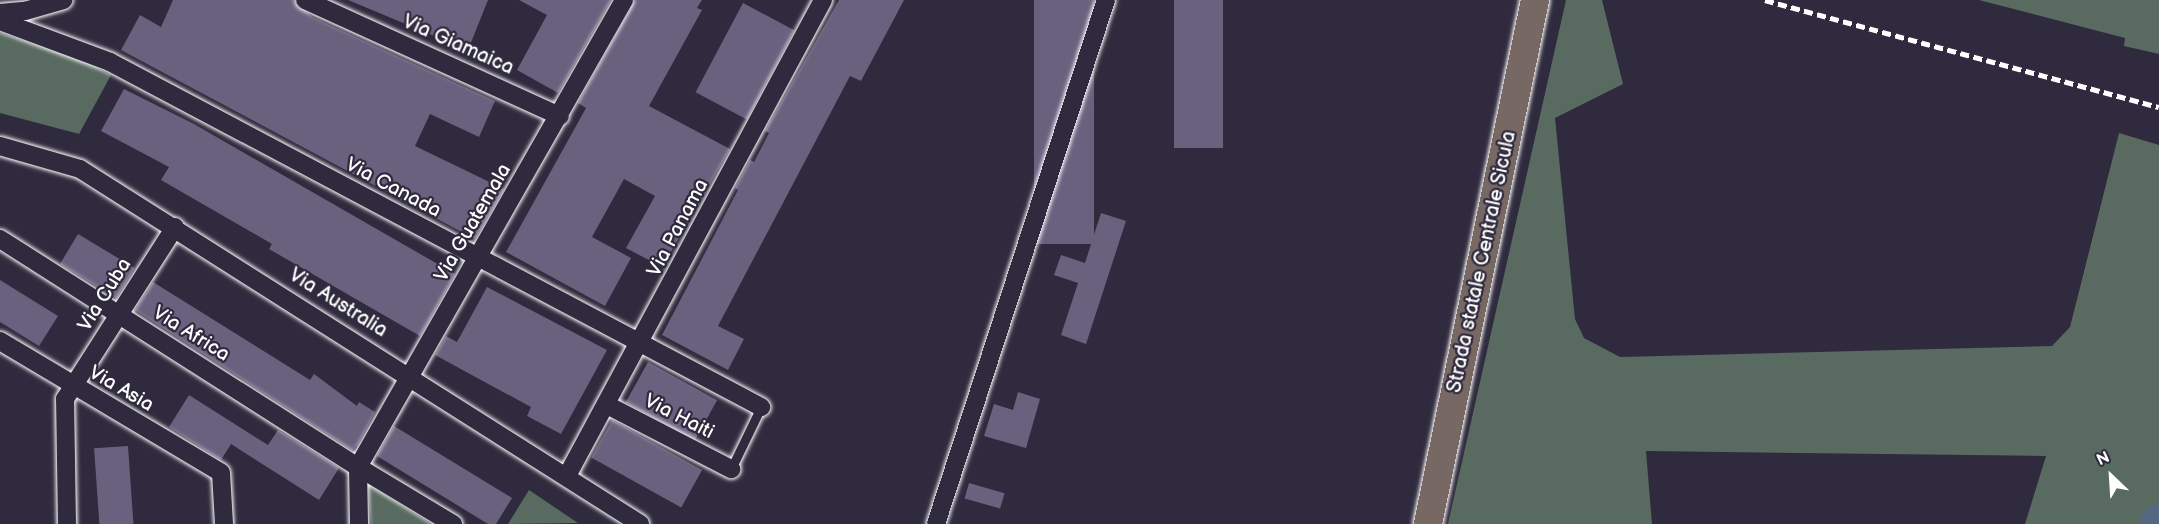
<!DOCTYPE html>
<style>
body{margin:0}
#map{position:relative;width:2159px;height:524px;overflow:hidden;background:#2f2a3d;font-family:"Balsamiq Sans",sans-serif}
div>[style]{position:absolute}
.green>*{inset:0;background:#596a61}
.river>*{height:39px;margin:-19.5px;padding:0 19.5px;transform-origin:19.5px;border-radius:19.5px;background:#566781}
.building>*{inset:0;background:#6a617f;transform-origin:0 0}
.roads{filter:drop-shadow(0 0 2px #fff) drop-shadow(0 0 2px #fff)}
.lane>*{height:9px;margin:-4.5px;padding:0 4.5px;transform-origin:4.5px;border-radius:4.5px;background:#2f2a3d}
.street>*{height:18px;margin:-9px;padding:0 9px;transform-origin:9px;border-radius:9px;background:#2f2a3d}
.primary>*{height:28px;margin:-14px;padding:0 14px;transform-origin:14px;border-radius:14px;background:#776864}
.rail>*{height:4.5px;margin-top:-2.25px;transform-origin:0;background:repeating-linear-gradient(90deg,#fff 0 9px,transparent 0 13.5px)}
span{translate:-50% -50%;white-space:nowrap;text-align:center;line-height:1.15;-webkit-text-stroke:4.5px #2f2a3d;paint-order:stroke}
.street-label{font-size:20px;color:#fff}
.north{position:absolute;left:2081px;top:446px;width:60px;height:60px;-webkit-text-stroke:4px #2f2a3d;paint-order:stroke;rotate:335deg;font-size:16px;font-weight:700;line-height:24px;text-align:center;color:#fff}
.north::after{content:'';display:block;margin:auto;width:21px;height:27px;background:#fff;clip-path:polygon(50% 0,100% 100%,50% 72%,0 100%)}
</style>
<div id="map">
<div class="green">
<i style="clip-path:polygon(1566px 0,1602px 0,1623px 84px,1555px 118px,1575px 319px,1584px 338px,1620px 357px,2052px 346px,2070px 327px,2119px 133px,2159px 145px,2159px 524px,2025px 524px,2046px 456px,1646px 451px,1652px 524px,1448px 524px)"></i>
<i style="clip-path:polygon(1979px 0,2159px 0,2159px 54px,2124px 46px,2125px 38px)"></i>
<i style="clip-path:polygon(0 33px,82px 60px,111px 75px,79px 134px,0 113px)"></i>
<i style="clip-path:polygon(368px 484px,431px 524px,371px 524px)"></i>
<i style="clip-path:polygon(529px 490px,578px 523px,508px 524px)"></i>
</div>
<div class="river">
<i style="left:2159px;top:524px;width:1px;rotate:-90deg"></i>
</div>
<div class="building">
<i style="clip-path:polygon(173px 0,294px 0,312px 17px,495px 101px,479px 137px,430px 114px,415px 146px,504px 189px,475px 239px,121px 50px,140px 15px,161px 27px)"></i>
<i style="clip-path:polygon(348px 0,488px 0,468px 50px)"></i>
<i style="clip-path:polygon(519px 0,611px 0,558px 93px,517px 70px,547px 15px)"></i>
<i style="clip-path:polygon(635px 0,702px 0,697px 8px,702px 10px,649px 106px,730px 149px,662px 267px,626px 248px,655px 196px,624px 179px,592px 237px,631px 258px,605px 306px,506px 252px,586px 108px,578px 103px)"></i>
<i style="clip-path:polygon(839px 0,904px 0,861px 81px,850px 76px,718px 326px,744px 339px,728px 370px,662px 335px,738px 190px,735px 188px,750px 160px,754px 162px,769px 133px,765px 131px)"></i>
<i style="left:1034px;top:0;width:60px;height:244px"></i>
<i style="left:1174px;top:0;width:49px;height:148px"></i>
<i style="left:743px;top:3px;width:58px;height:101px;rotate:28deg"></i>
<i style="clip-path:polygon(124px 89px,194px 124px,455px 274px,420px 336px,269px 249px,272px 244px,161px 180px,169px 167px,101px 131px)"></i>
<i style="clip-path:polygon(1101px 213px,1126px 221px,1086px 344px,1061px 335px,1078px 283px,1054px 275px,1061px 255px,1085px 263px)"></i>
<i style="left:78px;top:234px;width:66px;height:35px;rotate:31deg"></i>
<i style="clip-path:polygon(0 280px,58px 316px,39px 346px,0 322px)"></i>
<i style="clip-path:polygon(153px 282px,310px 380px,314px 374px,357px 406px,359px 402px,375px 412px,358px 444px,352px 450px,135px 310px)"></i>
<i style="clip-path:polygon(487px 287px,607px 350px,561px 434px,527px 416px,531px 407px,435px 355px,446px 336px,457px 342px)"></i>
<i style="left:648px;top:362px;width:79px;height:46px;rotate:29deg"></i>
<i style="clip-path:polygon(1018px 392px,1040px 399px,1026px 448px,984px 436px,994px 404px,1013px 410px)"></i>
<i style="clip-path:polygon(189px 395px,268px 445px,278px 430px,339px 468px,319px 500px,231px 444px,221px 460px,169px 427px)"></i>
<i style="left:612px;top:420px;width:103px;height:43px;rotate:29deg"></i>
<i style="clip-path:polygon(394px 426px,512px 498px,496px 524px,488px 524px,377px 456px)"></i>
<i style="left:128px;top:446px;width:78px;height:34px;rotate:86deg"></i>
<i style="left:969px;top:483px;width:37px;height:16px;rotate:16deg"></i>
</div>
<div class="roads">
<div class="lane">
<i style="left:731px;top:469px;width:69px;rotate:-64.2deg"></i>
</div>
<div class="street">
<i style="left:305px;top:0;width:280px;rotate:24.5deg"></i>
<i style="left:0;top:13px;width:25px;rotate:-5deg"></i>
<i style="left:25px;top:11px;width:40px;rotate:-16deg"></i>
<i style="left:0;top:21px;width:117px;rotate:20.4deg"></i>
<i style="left:110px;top:62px;width:737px;rotate:27.92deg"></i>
<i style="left:0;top:146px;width:83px;rotate:16deg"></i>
<i style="left:80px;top:169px;width:663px;rotate:32.37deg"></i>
<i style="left:0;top:239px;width:424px;rotate:32.5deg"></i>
<i style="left:358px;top:467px;width:537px;rotate:-60.33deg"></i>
<i style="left:0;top:341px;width:257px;rotate:30.8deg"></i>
<i style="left:221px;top:473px;width:51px;rotate:86.6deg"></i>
<i style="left:607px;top:405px;width:140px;rotate:27.3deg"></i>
<i style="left:568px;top:474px;width:538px;rotate:-61.72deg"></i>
<i style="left:67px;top:524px;width:125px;rotate:-90.9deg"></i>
<i style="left:65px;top:399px;width:204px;rotate:-57.4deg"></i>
<i style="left:359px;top:524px;width:57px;rotate:-91deg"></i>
<i style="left:358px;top:467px;width:111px;rotate:31deg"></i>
<i style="left:936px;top:524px;width:551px;rotate:-72.03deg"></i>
</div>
<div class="primary">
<i style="left:1428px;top:524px;width:535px;rotate:-78.46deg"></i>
</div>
</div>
<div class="rail">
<i style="left:1765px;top:0;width:408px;rotate:15.2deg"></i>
</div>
<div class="street-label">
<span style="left:458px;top:45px;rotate:24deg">Via Giamaica</span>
<span style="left:393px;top:188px;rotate:28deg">Via Canada</span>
<span style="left:473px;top:223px;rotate:-60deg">Via Guatemala</span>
<span style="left:678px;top:228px;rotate:-62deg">Via Panama</span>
<span style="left:1482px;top:262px;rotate:-78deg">Strada statale Centrale Sicula</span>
<span style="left:105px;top:295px;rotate:-58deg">Via Cuba</span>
<span style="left:338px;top:303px;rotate:32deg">Via Australia</span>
<span style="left:191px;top:334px;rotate:32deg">Via Africa</span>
<span style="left:121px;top:389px;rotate:30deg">Via Asia</span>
<span style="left:679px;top:417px;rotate:27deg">Via Haiti</span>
</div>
<div class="north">N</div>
</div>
